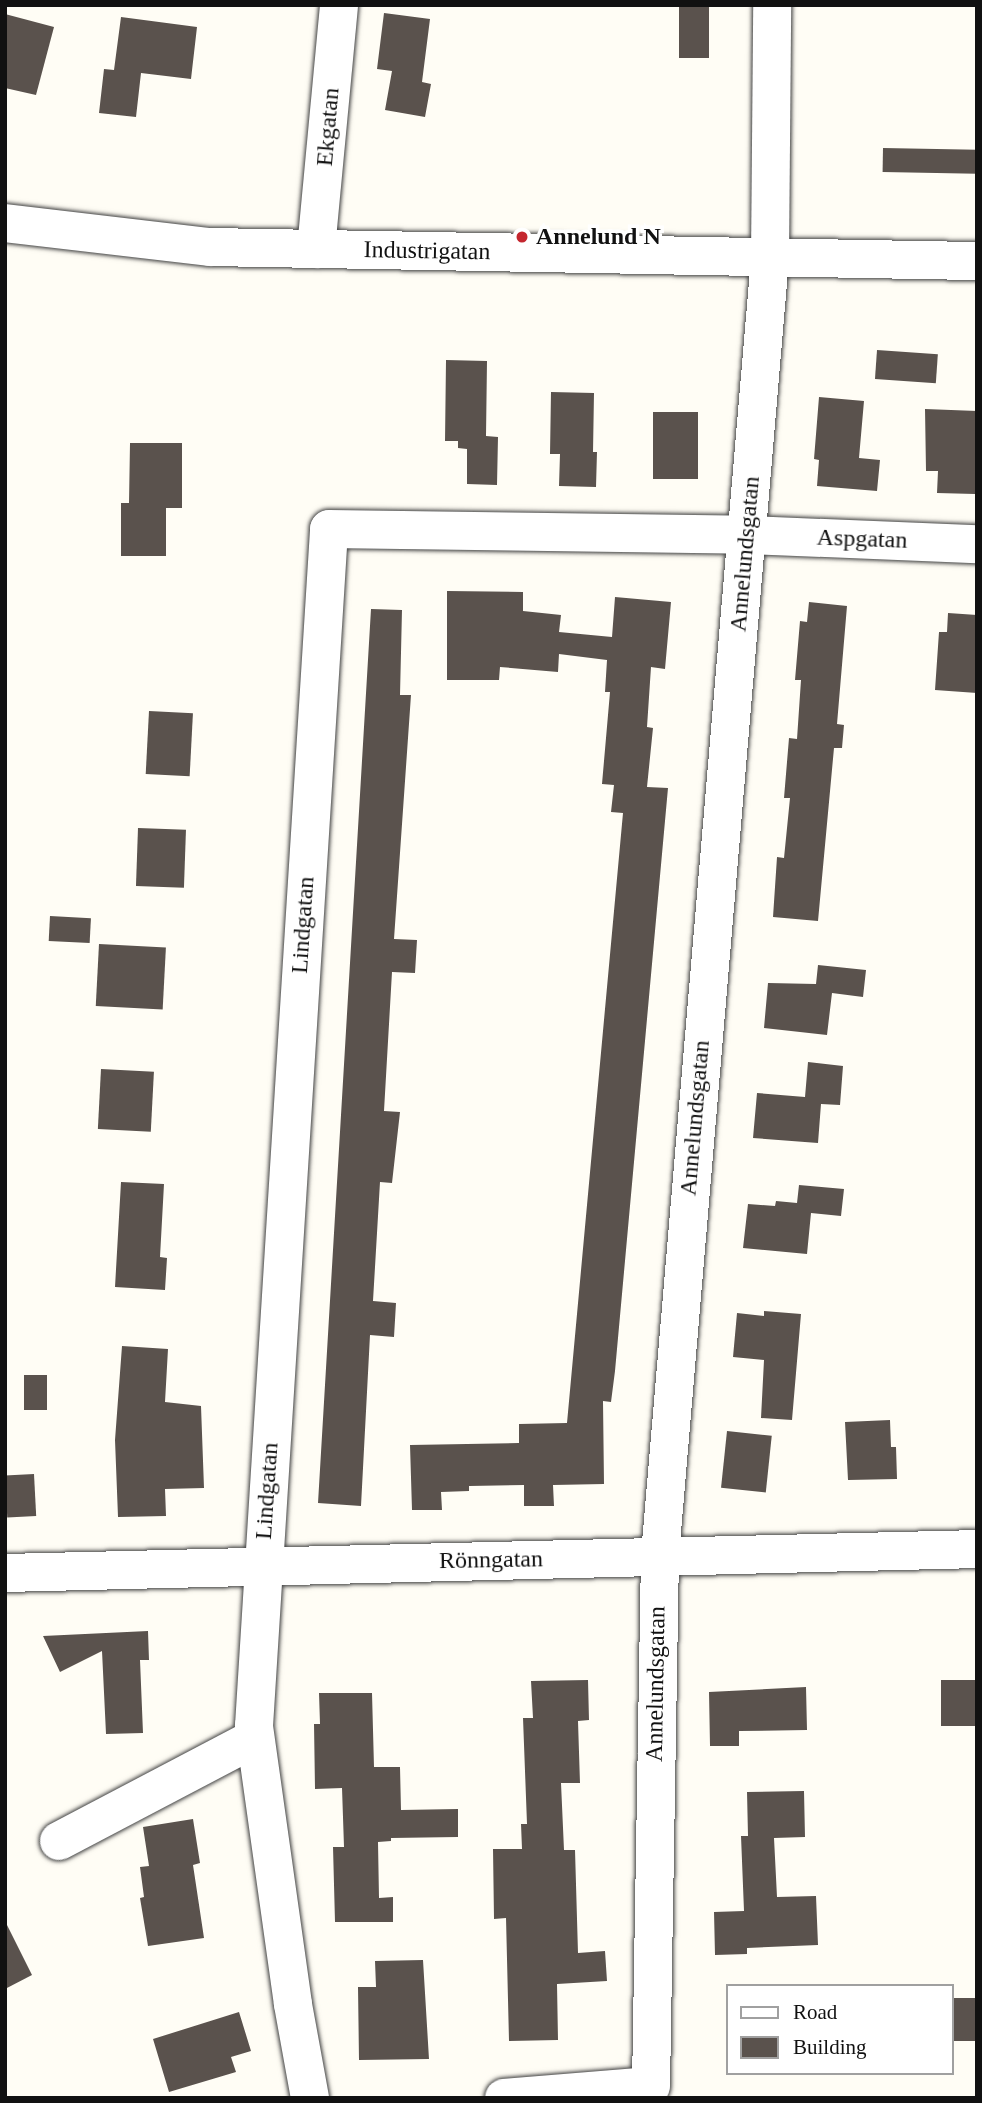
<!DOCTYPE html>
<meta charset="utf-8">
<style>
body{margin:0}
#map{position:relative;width:982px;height:2103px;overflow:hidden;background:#fffdf5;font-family:"Times New Roman",serif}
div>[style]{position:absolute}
.building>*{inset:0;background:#5a524d;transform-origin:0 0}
.roads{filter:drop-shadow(0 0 2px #444) drop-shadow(0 0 2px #444)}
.minor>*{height:38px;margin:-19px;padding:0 19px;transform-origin:19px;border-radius:19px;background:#fff}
.dots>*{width:19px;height:19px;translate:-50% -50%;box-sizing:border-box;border:4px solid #fff;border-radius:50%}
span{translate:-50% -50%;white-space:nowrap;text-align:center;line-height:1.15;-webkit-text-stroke:7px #fff;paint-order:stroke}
.street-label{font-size:24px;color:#111}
.poi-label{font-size:24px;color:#111;font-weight:700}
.left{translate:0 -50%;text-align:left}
.frame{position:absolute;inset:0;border:7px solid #111;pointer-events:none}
.legend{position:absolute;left:726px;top:1984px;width:228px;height:91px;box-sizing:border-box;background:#fff;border:2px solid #a0a0a0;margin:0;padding:9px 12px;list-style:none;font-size:21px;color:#111}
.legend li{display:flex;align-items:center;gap:14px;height:35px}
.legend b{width:35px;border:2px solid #a0a0a0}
</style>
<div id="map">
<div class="building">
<i style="left:679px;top:5px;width:30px;height:53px"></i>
<i style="clip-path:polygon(384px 13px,430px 19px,422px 82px,431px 84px,425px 117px,385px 110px,392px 71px,377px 69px)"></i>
<i style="clip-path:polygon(5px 14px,54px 27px,36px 95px,5px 88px)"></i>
<i style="clip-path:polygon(121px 17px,197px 27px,191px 79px,141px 73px,136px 117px,99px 113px,104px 69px,114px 70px)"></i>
<i style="left:883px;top:148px;width:94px;height:24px;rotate:1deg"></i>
<i style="left:877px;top:350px;width:61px;height:29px;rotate:4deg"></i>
<i style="clip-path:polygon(446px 360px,487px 361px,486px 436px,498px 437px,497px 485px,467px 484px,467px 449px,458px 448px,458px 441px,445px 441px)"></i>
<i style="clip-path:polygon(551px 392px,594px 393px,593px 452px,597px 452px,596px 487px,559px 486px,560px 454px,550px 454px)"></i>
<i style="clip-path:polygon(819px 397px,864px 401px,859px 458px,880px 460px,877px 491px,817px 486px,819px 460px,814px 459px)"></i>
<i style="clip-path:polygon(925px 409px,977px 411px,975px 494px,937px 493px,938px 471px,926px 471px)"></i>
<i style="left:653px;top:412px;width:45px;height:67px"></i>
<i style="clip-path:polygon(130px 443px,182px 443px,182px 508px,166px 508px,166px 556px,121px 556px,121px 503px,129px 503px)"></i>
<i style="clip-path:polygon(447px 591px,523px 592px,523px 611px,561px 615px,559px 632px,612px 637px,615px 597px,671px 602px,665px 669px,651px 667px,647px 727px,653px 728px,647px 787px,668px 788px,615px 1371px,611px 1402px,603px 1401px,604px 1484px,553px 1485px,554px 1506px,524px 1506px,524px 1485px,469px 1486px,469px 1491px,441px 1492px,442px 1510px,412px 1510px,410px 1445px,519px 1443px,519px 1424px,567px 1423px,623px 813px,611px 812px,614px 785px,602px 784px,610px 692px,605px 692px,607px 660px,559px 654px,558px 672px,500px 667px,499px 680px,447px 680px)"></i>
<i style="clip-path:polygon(809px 602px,847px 606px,837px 724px,844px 725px,842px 748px,834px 748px,818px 921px,773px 917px,777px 857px,784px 858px,790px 798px,784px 798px,789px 738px,797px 739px,801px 680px,795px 680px,800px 621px,807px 622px)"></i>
<i style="clip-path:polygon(371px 609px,402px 610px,400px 695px,411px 695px,394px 939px,417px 940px,415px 973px,392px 972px,384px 1111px,400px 1112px,392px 1183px,380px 1182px,373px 1301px,396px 1303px,394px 1337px,370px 1335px,361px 1506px,318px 1503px)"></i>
<i style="clip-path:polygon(948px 613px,977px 615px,977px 693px,935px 690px,939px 632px,947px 632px)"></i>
<i style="left:149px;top:711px;width:44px;height:63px;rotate:3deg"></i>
<i style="left:138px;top:828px;width:48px;height:58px;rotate:2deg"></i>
<i style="left:50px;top:916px;width:41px;height:25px;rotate:3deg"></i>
<i style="left:99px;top:944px;width:67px;height:62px;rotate:3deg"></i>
<i style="clip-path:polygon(818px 965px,866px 970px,863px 997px,832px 993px,827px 1035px,764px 1028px,768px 983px,816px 984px)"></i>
<i style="clip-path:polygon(808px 1062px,843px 1066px,840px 1105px,821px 1104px,818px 1143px,753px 1138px,757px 1093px,805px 1097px)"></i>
<i style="left:101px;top:1069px;width:53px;height:60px;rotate:3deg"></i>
<i style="clip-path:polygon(121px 1182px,164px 1184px,160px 1257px,167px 1258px,165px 1290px,115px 1287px)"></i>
<i style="clip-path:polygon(799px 1185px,844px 1189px,841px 1216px,811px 1213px,807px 1254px,743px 1248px,748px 1204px,775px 1206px,776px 1201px,797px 1203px)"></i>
<i style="clip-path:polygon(764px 1311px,801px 1314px,792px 1420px,761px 1418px,764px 1360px,733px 1357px,737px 1313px,764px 1316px)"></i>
<i style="clip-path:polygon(122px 1346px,168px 1349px,165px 1402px,201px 1406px,204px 1488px,165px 1489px,166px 1516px,118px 1517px,115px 1440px)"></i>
<i style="left:24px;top:1375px;width:23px;height:35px"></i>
<i style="clip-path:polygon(890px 1420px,891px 1447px,896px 1447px,897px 1479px,848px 1480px,845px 1422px)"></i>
<i style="left:727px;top:1431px;width:45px;height:57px;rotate:6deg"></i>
<i style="left:34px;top:1474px;width:42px;height:29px;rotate:87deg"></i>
<i style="clip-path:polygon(148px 1631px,149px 1660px,140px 1660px,143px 1733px,106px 1734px,102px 1651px,60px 1672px,43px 1636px)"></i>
<i style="clip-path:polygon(588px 1680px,589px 1720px,578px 1721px,580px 1783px,561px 1783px,564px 1850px,575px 1850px,578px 1953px,605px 1951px,607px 1981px,557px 1984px,558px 2040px,509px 2041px,506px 1918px,494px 1919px,493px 1849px,522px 1849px,521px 1824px,527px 1824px,523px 1718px,533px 1718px,531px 1681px)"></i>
<i style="left:977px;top:1680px;width:46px;height:36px;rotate:90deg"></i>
<i style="clip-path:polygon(806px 1687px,807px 1730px,739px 1731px,739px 1746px,710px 1746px,709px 1692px)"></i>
<i style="clip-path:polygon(319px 1693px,372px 1693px,374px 1767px,400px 1767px,401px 1810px,458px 1809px,458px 1837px,391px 1838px,391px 1841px,378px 1842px,379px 1898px,393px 1897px,393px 1922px,335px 1922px,333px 1847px,344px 1847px,342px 1788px,315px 1789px,314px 1724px,320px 1724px)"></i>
<i style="clip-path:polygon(804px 1791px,805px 1837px,774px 1838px,777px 1897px,816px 1896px,818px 1945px,747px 1948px,747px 1954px,715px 1955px,714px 1912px,744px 1911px,741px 1836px,748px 1836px,747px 1792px)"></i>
<i style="clip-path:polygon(193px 1819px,200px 1863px,193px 1865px,204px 1938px,148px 1946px,140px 1898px,144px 1897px,140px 1867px,149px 1866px,143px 1827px)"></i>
<i style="clip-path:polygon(5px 1921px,32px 1975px,5px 1989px)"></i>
<i style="clip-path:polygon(423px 1960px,429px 2059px,359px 2060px,358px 1987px,376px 1987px,375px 1961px)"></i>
<i style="left:977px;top:1998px;width:43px;height:25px;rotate:90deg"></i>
<i style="clip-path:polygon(239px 2012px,251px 2051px,231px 2057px,236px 2072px,169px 2092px,153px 2039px)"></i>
</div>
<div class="roads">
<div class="minor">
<i style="left:5px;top:223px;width:206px;rotate:6.7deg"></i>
<i style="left:210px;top:247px;width:767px;rotate:1.05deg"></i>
<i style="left:316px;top:249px;width:245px;rotate:-84.6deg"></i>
<i style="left:5px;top:1573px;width:972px;rotate:-1.41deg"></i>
<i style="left:59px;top:1841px;width:221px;rotate:-27.7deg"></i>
<i style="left:310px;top:2098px;width:96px;rotate:-100.3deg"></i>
<i style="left:293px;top:2004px;width:281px;rotate:-98deg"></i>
<i style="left:254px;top:1726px;width:1199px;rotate:-86.41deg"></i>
<i style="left:329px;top:529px;width:419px;rotate:0.8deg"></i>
<i style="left:748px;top:535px;width:229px;rotate:2.3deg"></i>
<i style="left:504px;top:2098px;width:147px;rotate:-4.7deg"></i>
<i style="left:651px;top:2086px;width:531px;rotate:-89.03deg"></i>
<i style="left:660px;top:1555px;width:1302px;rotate:-85.15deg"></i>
<i style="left:770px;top:258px;width:253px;rotate:-89.5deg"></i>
</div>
</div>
<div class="dots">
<i style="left:522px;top:237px;background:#c4262e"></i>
</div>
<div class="street-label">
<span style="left:328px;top:127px;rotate:-85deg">Ekgatan</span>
<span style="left:427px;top:251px;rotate:1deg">Industrigatan</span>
<span style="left:862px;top:539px;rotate:2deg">Aspgatan</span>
<span style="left:745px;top:554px;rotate:-85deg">Annelundsgatan</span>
<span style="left:303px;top:925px;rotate:-86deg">Lindgatan</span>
<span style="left:695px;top:1118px;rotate:-85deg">Annelundsgatan</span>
<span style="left:267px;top:1491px;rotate:-86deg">Lindgatan</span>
<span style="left:491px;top:1560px;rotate:-1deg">Rönngatan</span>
<span style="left:656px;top:1684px;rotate:-89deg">Annelundsgatan</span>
</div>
<div class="poi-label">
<span class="left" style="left:536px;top:237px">Annelund N</span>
</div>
<div class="frame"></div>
<ul class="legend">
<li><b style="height:9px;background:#fff"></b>Road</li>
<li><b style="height:19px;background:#5a524d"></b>Building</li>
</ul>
</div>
